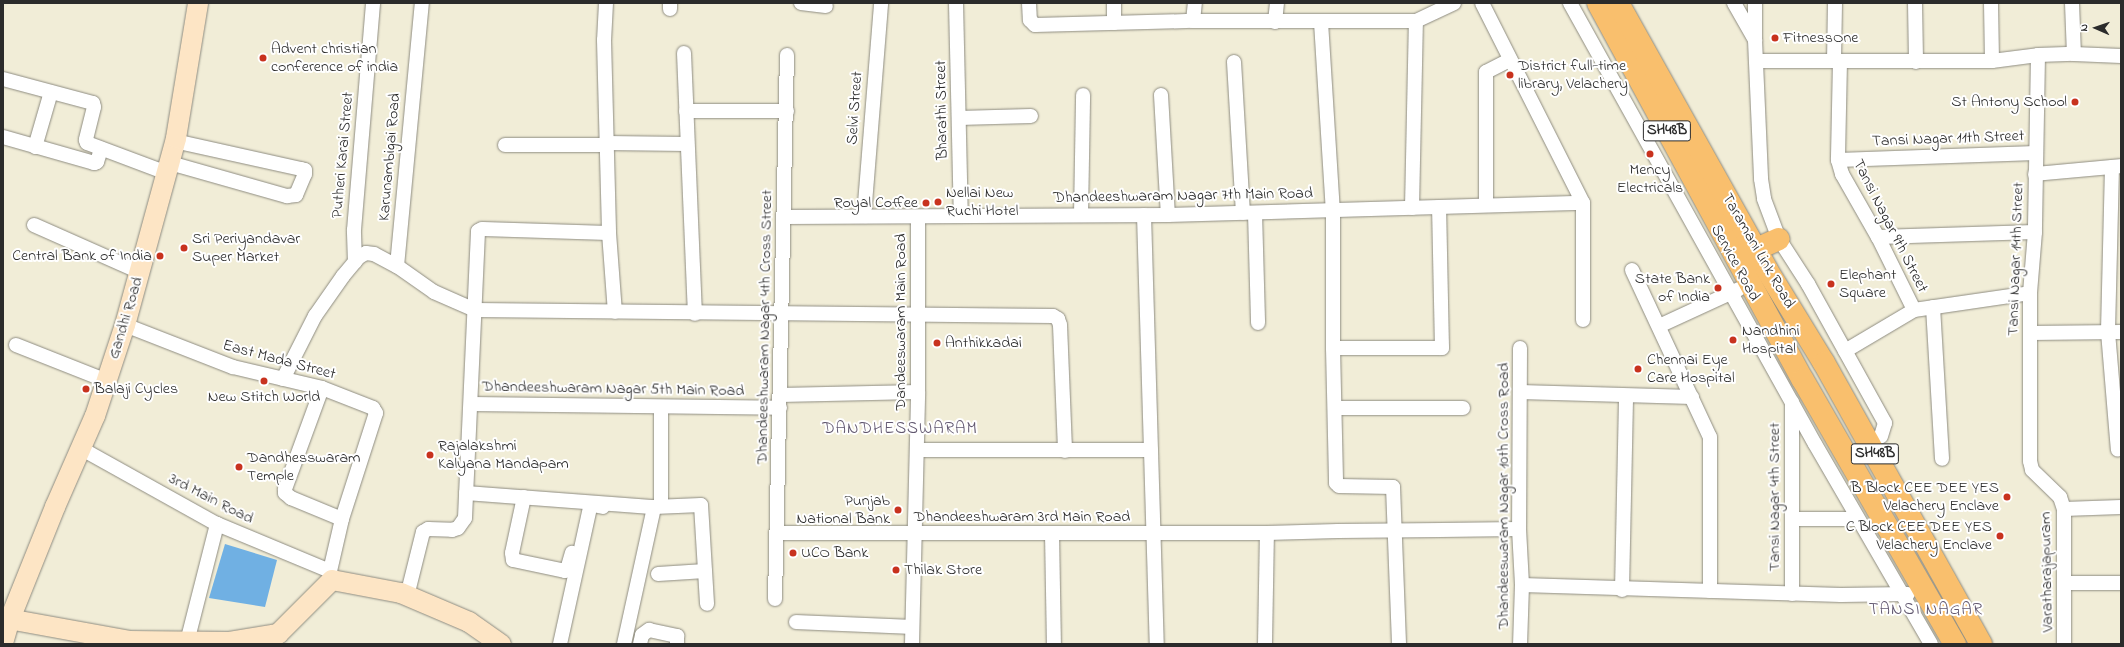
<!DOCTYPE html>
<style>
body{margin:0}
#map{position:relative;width:2124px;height:647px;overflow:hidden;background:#f1edd7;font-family:"Indie Flower",sans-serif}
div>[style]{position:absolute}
.water>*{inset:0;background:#70b0e3}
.roads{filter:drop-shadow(0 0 1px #8e8c81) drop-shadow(0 0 1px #8e8c81)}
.street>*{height:14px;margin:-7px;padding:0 7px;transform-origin:7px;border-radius:7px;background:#fff}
.secondary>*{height:20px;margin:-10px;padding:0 10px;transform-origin:10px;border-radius:10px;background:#fde5c5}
.primary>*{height:22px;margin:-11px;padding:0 11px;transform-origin:11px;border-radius:11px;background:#f9bf6d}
.dots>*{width:11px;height:11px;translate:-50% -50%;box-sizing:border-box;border:2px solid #fff;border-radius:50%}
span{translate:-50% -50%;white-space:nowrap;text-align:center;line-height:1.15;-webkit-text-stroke:4px #fff;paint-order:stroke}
.shield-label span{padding:1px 3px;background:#fff;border:1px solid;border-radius:3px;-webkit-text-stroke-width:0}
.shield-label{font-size:15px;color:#2b2b2b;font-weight:700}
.poi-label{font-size:16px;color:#2b2b2b}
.left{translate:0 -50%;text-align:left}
.right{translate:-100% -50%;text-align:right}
.street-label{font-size:16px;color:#2b2b2b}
.neighbourhood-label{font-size:17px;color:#61576f;letter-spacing:1px}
.frame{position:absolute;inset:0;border:4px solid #2b2b2b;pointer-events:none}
.north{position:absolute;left:2076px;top:8px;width:40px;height:40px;-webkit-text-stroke:3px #fff;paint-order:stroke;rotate:272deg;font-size:11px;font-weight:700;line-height:16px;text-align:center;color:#2b2b2b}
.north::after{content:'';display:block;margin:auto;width:14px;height:18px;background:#2b2b2b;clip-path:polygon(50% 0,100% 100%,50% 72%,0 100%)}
</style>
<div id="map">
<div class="water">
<i style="clip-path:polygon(225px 544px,277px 560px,265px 607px,209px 598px)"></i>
</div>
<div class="roads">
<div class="street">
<i style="left:606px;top:3px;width:37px;rotate:93deg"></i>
<i style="left:604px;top:40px;width:193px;rotate:88.5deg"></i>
<i style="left:609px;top:233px;width:79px;rotate:85.7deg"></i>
<i style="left:801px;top:3px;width:25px;rotate:7deg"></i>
<i style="left:956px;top:3px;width:213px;rotate:88.7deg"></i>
<i style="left:1029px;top:3px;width:17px;rotate:87deg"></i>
<i style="left:1030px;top:20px;width:7px;rotate:45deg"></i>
<i style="left:1035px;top:25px;width:158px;rotate:-1.5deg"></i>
<i style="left:1193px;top:21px;width:223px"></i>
<i style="left:1416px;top:21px;width:42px;rotate:-25.3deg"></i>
<i style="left:1482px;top:3px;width:224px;rotate:63.2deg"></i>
<i style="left:1583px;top:203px;width:117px;rotate:90deg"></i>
<i style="left:1570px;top:3px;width:504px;rotate:60.95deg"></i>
<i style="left:1815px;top:444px;width:231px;rotate:59.9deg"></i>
<i style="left:1734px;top:3px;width:43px;rotate:60.4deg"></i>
<i style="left:1755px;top:40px;width:139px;rotate:87.5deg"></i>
<i style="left:1761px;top:179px;width:20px;rotate:81deg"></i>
<i style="left:1764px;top:199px;width:43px;rotate:69.4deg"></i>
<i style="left:1779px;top:239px;width:54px;rotate:57.2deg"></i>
<i style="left:1808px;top:284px;width:159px;rotate:61deg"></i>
<i style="left:1885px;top:423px;width:14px;rotate:107deg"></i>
<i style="left:1915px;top:3px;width:59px;rotate:89deg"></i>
<i style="left:1991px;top:3px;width:58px;rotate:89deg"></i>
<i style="left:2072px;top:3px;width:51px;rotate:87.8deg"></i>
<i style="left:670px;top:9px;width:6px;rotate:-90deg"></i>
<i style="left:1193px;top:21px;width:18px;rotate:-84deg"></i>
<i style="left:1275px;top:22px;width:19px;rotate:-84deg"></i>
<i style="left:1321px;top:22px;width:189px;rotate:86.4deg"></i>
<i style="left:1333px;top:211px;width:137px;rotate:90deg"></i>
<i style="left:1333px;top:348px;width:135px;rotate:88.7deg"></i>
<i style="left:1336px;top:483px;width:4px;rotate:45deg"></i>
<i style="left:1339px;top:486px;width:54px;rotate:1.1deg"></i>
<i style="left:1393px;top:487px;width:157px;rotate:87.8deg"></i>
<i style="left:1114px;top:23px;width:20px;rotate:-90deg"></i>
<i style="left:1755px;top:39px;width:36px;rotate:-90deg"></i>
<i style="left:684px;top:53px;width:261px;rotate:87.6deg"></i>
<i style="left:2038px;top:55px;width:177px;rotate:91deg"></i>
<i style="left:2035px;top:232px;width:61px;rotate:94.7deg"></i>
<i style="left:2030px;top:293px;width:168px;rotate:90deg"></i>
<i style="left:2030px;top:461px;width:9px;rotate:77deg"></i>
<i style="left:2032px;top:470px;width:39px;rotate:44deg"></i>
<i style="left:2060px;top:497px;width:13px;rotate:72deg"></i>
<i style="left:2064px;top:509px;width:135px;rotate:90deg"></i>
<i style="left:1756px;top:61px;width:236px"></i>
<i style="left:1992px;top:61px;width:46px;rotate:-7.4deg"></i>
<i style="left:2038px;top:55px;width:36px;rotate:-2deg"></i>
<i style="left:2074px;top:54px;width:47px;rotate:2.4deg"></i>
<i style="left:1834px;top:61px;width:58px;rotate:-89deg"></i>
<i style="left:1840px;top:61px;width:99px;rotate:91.2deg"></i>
<i style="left:1838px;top:160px;width:15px;rotate:74deg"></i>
<i style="left:1842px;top:174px;width:73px;rotate:60.3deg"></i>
<i style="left:1878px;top:237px;width:81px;rotate:63.7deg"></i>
<i style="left:1234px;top:62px;width:151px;rotate:86.6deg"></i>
<i style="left:3px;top:79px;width:93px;rotate:14.9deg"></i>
<i style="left:93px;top:103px;width:4px;rotate:76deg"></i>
<i style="left:94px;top:107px;width:34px;rotate:104deg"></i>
<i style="left:86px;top:140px;width:3px;rotate:72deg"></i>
<i style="left:87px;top:143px;width:85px;rotate:20.6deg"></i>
<i style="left:1161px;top:95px;width:120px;rotate:86.7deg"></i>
<i style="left:686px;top:111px;width:101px"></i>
<i style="left:959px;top:118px;width:72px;rotate:-1.6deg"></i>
<i style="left:3px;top:137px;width:95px;rotate:15.9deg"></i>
<i style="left:94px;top:163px;width:3px;rotate:-18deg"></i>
<i style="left:97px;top:162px;width:14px;rotate:-73deg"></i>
<i style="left:606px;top:143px;width:81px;rotate:0.7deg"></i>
<i style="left:505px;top:145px;width:101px"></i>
<i style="left:35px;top:147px;width:57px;rotate:-73.8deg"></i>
<i style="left:1838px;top:160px;width:198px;rotate:-2deg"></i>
<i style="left:170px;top:163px;width:122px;rotate:15.8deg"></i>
<i style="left:287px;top:196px;width:9px;rotate:-6deg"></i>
<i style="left:296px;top:195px;width:23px;rotate:-67deg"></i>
<i style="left:305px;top:174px;width:4px;rotate:-90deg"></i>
<i style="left:305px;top:170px;width:4px;rotate:-166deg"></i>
<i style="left:301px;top:169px;width:129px;rotate:-167.5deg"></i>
<i style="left:2112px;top:167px;width:165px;rotate:91.4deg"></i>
<i style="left:2108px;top:332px;width:118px;rotate:85.2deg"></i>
<i style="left:2035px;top:174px;width:86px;rotate:-5.3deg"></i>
<i style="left:1486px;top:205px;width:133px;rotate:-90deg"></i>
<i style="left:1486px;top:72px;width:27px;rotate:-27deg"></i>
<i style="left:1412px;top:208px;width:187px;rotate:-88.8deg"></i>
<i style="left:1255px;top:213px;width:110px;rotate:88.4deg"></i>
<i style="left:1081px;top:215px;width:120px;rotate:-89deg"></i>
<i style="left:1144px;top:215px;width:429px;rotate:88.3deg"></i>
<i style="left:864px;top:216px;width:214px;rotate:-85.4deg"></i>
<i style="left:784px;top:217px;width:384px;rotate:-0.3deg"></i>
<i style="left:1168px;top:215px;width:415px;rotate:-1.7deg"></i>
<i style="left:34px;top:225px;width:116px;rotate:23.9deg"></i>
<i style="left:1878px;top:237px;width:157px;rotate:-1.8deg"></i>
<i style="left:355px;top:262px;width:32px;rotate:-92deg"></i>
<i style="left:354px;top:230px;width:228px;rotate:-85.2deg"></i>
<i style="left:397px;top:266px;width:264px;rotate:-84.6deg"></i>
<i style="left:1632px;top:270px;width:184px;rotate:65deg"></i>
<i style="left:1710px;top:437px;width:154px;rotate:90deg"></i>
<i style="left:1933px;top:307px;width:152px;rotate:86.6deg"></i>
<i style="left:125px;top:325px;width:116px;rotate:21.3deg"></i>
<i style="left:233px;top:367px;width:91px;rotate:13.3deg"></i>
<i style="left:322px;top:388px;width:55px;rotate:21.4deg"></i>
<i style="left:373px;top:408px;width:6px;rotate:59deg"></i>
<i style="left:376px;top:413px;width:111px;rotate:107.8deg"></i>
<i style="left:342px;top:519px;width:53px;rotate:103deg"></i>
<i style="left:330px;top:571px;width:9px;rotate:77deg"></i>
<i style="left:1659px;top:326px;width:88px;rotate:-24.8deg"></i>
<i style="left:2030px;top:333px;width:91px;rotate:-0.6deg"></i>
<i style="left:16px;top:345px;width:98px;rotate:21.6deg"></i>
<i style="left:1333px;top:348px;width:109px"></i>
<i style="left:1442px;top:348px;width:141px;rotate:-91.2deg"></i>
<i style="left:1520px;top:348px;width:181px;rotate:90.3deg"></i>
<i style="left:1519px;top:529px;width:56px;rotate:86.9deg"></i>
<i style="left:1522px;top:585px;width:59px;rotate:91.9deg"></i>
<i style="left:1845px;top:351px;width:80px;rotate:-30.7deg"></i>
<i style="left:1914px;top:310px;width:117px;rotate:-8.3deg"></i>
<i style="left:283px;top:379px;width:71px;rotate:-63.1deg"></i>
<i style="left:315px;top:316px;width:49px;rotate:-55deg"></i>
<i style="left:343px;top:276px;width:25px;rotate:-50deg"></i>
<i style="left:359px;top:257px;width:8px;rotate:-30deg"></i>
<i style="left:366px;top:253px;width:8px;rotate:7deg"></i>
<i style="left:374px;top:254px;width:26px;rotate:28deg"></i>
<i style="left:397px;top:266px;width:45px;rotate:35.1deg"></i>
<i style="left:434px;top:292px;width:45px;rotate:23.7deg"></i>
<i style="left:475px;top:310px;width:578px;rotate:0.59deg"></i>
<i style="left:1053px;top:316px;width:6px;rotate:31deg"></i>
<i style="left:1058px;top:319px;width:6px;rotate:72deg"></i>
<i style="left:1060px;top:325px;width:126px;rotate:87.7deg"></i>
<i style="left:322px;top:388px;width:108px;rotate:110.1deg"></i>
<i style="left:285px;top:489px;width:4px;rotate:90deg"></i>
<i style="left:285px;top:493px;width:8px;rotate:40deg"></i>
<i style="left:291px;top:498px;width:55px;rotate:22.4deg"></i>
<i style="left:1520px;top:392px;width:172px;rotate:1.7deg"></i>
<i style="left:780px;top:395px;width:138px;rotate:-1.2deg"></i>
<i style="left:471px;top:404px;width:309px;rotate:0.7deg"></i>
<i style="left:661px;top:407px;width:99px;rotate:90deg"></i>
<i style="left:1335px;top:408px;width:128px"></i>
<i style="left:82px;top:449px;width:154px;rotate:29.1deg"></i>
<i style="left:217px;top:524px;width:122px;rotate:22.6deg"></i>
<i style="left:917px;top:450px;width:234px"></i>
<i style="left:466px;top:493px;width:189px;rotate:4.3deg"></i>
<i style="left:654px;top:507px;width:47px;rotate:-2.4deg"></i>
<i style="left:701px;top:505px;width:99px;rotate:86.5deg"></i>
<i style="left:524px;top:497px;width:57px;rotate:102.1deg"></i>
<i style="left:512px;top:553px;width:7px;rotate:82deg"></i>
<i style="left:513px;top:560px;width:53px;rotate:11.9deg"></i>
<i style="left:565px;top:571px;width:2px;rotate:-27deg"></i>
<i style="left:567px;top:570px;width:18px;rotate:-74deg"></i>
<i style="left:2064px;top:509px;width:57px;rotate:-2deg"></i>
<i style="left:1792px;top:519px;width:65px"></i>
<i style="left:777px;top:533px;width:490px"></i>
<i style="left:1267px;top:533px;width:71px;rotate:-1.6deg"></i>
<i style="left:1338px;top:531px;width:181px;rotate:-0.6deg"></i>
<i style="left:1052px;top:533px;width:111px;rotate:89deg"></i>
<i style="left:658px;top:574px;width:47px;rotate:-3.7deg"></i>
<i style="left:2064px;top:583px;width:57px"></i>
<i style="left:1522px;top:585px;width:319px;rotate:1.8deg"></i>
<i style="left:1841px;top:595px;width:67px;rotate:-0.9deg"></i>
<i style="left:1622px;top:590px;width:194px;rotate:-88.8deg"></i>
<i style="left:1792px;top:594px;width:192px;rotate:-90deg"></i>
<i style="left:407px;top:596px;width:66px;rotate:-76deg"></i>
<i style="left:423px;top:532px;width:6px;rotate:-31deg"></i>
<i style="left:428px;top:529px;width:24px;rotate:2deg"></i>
<i style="left:452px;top:530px;width:6px;rotate:-18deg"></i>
<i style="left:458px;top:528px;width:12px;rotate:-55deg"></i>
<i style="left:465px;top:518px;width:287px;rotate:-87.4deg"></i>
<i style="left:478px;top:231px;width:4px;rotate:-27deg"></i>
<i style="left:482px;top:229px;width:127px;rotate:1.8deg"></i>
<i style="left:775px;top:599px;width:544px;rotate:-88.74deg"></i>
<i style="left:796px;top:622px;width:116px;rotate:2.5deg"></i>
<i style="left:187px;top:642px;width:122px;rotate:-75.7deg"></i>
<i style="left:560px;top:644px;width:139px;rotate:-77.6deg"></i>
<i style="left:590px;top:508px;width:4px;rotate:-45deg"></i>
<i style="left:593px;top:505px;width:10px;rotate:11deg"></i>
<i style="left:624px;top:644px;width:140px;rotate:-77.6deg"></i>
<i style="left:640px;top:644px;width:9px;rotate:-77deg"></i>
<i style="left:642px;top:635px;width:9px;rotate:-36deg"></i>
<i style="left:649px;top:630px;width:29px;rotate:12deg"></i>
<i style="left:677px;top:636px;width:8px;rotate:90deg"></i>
<i style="left:912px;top:644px;width:252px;rotate:-88.6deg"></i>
<i style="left:918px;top:392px;width:175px;rotate:-90deg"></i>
<i style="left:1265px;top:644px;width:111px;rotate:-89deg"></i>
</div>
<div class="secondary">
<i style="left:3px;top:618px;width:128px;rotate:10.3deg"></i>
<i style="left:129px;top:641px;width:99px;rotate:0.6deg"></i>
<i style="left:228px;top:642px;width:51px;rotate:-9.1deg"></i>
<i style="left:278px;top:634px;width:76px;rotate:-45deg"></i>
<i style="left:332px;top:580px;width:70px;rotate:10.7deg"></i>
<i style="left:401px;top:593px;width:74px;rotate:23.1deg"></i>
<i style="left:469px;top:622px;width:39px;rotate:35deg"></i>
<i style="left:3px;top:643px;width:25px;rotate:-74deg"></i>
<i style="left:10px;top:619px;width:121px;rotate:-68.1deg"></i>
<i style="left:55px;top:507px;width:99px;rotate:-66.3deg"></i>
<i style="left:95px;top:416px;width:96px;rotate:-71.8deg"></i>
<i style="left:125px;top:325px;width:194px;rotate:-74.7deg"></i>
<i style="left:176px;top:138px;width:137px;rotate:-80.7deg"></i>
</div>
<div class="primary">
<i style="left:1598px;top:3px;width:429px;rotate:61.5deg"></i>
<i style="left:1803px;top:380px;width:305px;rotate:60.1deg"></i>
<i style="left:1618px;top:3px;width:306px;rotate:60.8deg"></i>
<i style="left:1767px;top:270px;width:109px;rotate:58.5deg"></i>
<i style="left:1824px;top:363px;width:322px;rotate:60.8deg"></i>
<i style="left:1743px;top:255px;width:39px;rotate:-24deg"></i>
</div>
</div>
<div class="dots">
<i style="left:1775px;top:38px;background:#c8321e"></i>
<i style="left:263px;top:58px;background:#c8321e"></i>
<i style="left:1510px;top:75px;background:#c8321e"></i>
<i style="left:2075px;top:102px;background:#c8321e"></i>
<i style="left:1650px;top:154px;background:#c8321e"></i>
<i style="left:938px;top:202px;background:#c8321e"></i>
<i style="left:926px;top:203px;background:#c8321e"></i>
<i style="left:184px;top:248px;background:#c8321e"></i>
<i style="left:160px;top:256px;background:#c8321e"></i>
<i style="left:1831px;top:284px;background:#c8321e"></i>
<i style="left:1718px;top:288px;background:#c8321e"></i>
<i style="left:1733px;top:340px;background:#c8321e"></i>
<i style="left:937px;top:343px;background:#c8321e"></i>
<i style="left:1638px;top:369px;background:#c8321e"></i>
<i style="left:264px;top:381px;background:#c8321e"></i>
<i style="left:86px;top:389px;background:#c8321e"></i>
<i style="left:430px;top:455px;background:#c8321e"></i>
<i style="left:239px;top:467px;background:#c8321e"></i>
<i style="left:2007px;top:497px;background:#c8321e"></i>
<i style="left:898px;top:510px;background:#c8321e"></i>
<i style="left:2000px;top:536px;background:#c8321e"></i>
<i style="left:793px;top:553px;background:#c8321e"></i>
<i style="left:896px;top:570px;background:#c8321e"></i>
</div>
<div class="shield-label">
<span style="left:1667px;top:131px">SH48B</span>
<span style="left:1875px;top:454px">SH48B</span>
</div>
<div class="poi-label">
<span class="left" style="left:1783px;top:38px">FitnessOne</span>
<span class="left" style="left:271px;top:58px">Advent christian<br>conference of india</span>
<span class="left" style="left:1518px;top:75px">District full-time<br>library, Velachery</span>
<span class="right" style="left:2067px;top:102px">St Antony School</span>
<span style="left:1650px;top:179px">Mency<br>Electricals</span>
<span class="left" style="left:946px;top:202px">Nellai New<br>Ruchi Hotel</span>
<span class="right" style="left:918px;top:203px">Royal Coffee</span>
<span class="left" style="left:192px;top:248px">Sri Periyandavar<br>Super Market</span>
<span class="right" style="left:152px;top:256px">Central Bank of India</span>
<span class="left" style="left:1839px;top:284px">Elephant<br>Square</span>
<span class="right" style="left:1710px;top:288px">State Bank<br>of India</span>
<span class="left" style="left:1742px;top:340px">Nandhini<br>Hospital</span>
<span class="left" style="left:945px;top:343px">Anthikkadai</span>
<span class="left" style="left:1647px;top:369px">Chennai Eye<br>Care Hospital</span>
<span class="left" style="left:94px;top:389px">Balaji Cycles</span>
<span style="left:264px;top:397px">New Stitch World</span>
<span class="left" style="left:438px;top:455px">Rajalakshmi<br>Kalyana Mandapam</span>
<span class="left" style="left:247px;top:467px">Dandhesswaram<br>Temple</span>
<span class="right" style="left:1999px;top:497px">B Block CEE DEE YES<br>Velachery Enclave</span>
<span class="right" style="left:890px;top:510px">Punjab<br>National Bank</span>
<span class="right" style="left:1992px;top:536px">C Block CEE DEE YES<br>Velachery Enclave</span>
<span class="left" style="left:801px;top:553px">UCO Bank</span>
<span class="left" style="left:904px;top:570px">Thilak Store</span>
</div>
<div class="street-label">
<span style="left:855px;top:108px;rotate:-86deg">Selvi Street</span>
<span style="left:942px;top:110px;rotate:-91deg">Bharathi Street</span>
<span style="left:1948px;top:139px;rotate:-2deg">Tansi Nagar 11th Street</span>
<span style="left:343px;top:155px;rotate:-85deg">Putheri Karai Street</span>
<span style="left:390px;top:157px;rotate:-85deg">Karunambigai Road</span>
<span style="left:1183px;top:196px;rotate:-1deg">Dhandeeshwaram Nagar 7th Main Road</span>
<span style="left:1890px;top:226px;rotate:63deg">Tansi Nagar 9th Street</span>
<span style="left:1758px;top:251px;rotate:60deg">Taramani Link Road</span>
<span style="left:2016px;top:259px;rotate:-88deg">Tansi Nagar 14th Street</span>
<span style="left:1735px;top:263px;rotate:61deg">Service Road</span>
<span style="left:126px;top:318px;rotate:-73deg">Gandhi Road</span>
<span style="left:901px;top:322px;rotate:-90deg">Dandeeswaram Main Road</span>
<span style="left:765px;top:327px;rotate:-89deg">Dhandeeshwaram Nagar 4th Cross Street</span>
<span style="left:279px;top:360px;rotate:15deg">East Mada Street</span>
<span style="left:613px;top:389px;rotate:1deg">Dhandeeshwaram Nagar 5th Main Road</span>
<span style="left:1504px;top:496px;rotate:-90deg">Dhandeeswaram Nagar 10th Cross Road</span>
<span style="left:1775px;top:497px;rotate:-90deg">Tansi Nagar 4th Street</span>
<span style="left:211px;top:499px;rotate:27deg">3rd Main Road</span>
<span style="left:1022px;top:517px">Dhandeeshwaram 3rd Main Road</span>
<span style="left:2047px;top:572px;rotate:-91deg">Varatharajapuram</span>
</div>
<div class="neighbourhood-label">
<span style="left:900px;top:429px">DANDHESSWARAM</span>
<span style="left:1926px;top:610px">TANSI NAGAR</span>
</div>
<div class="frame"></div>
<div class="north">N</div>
</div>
